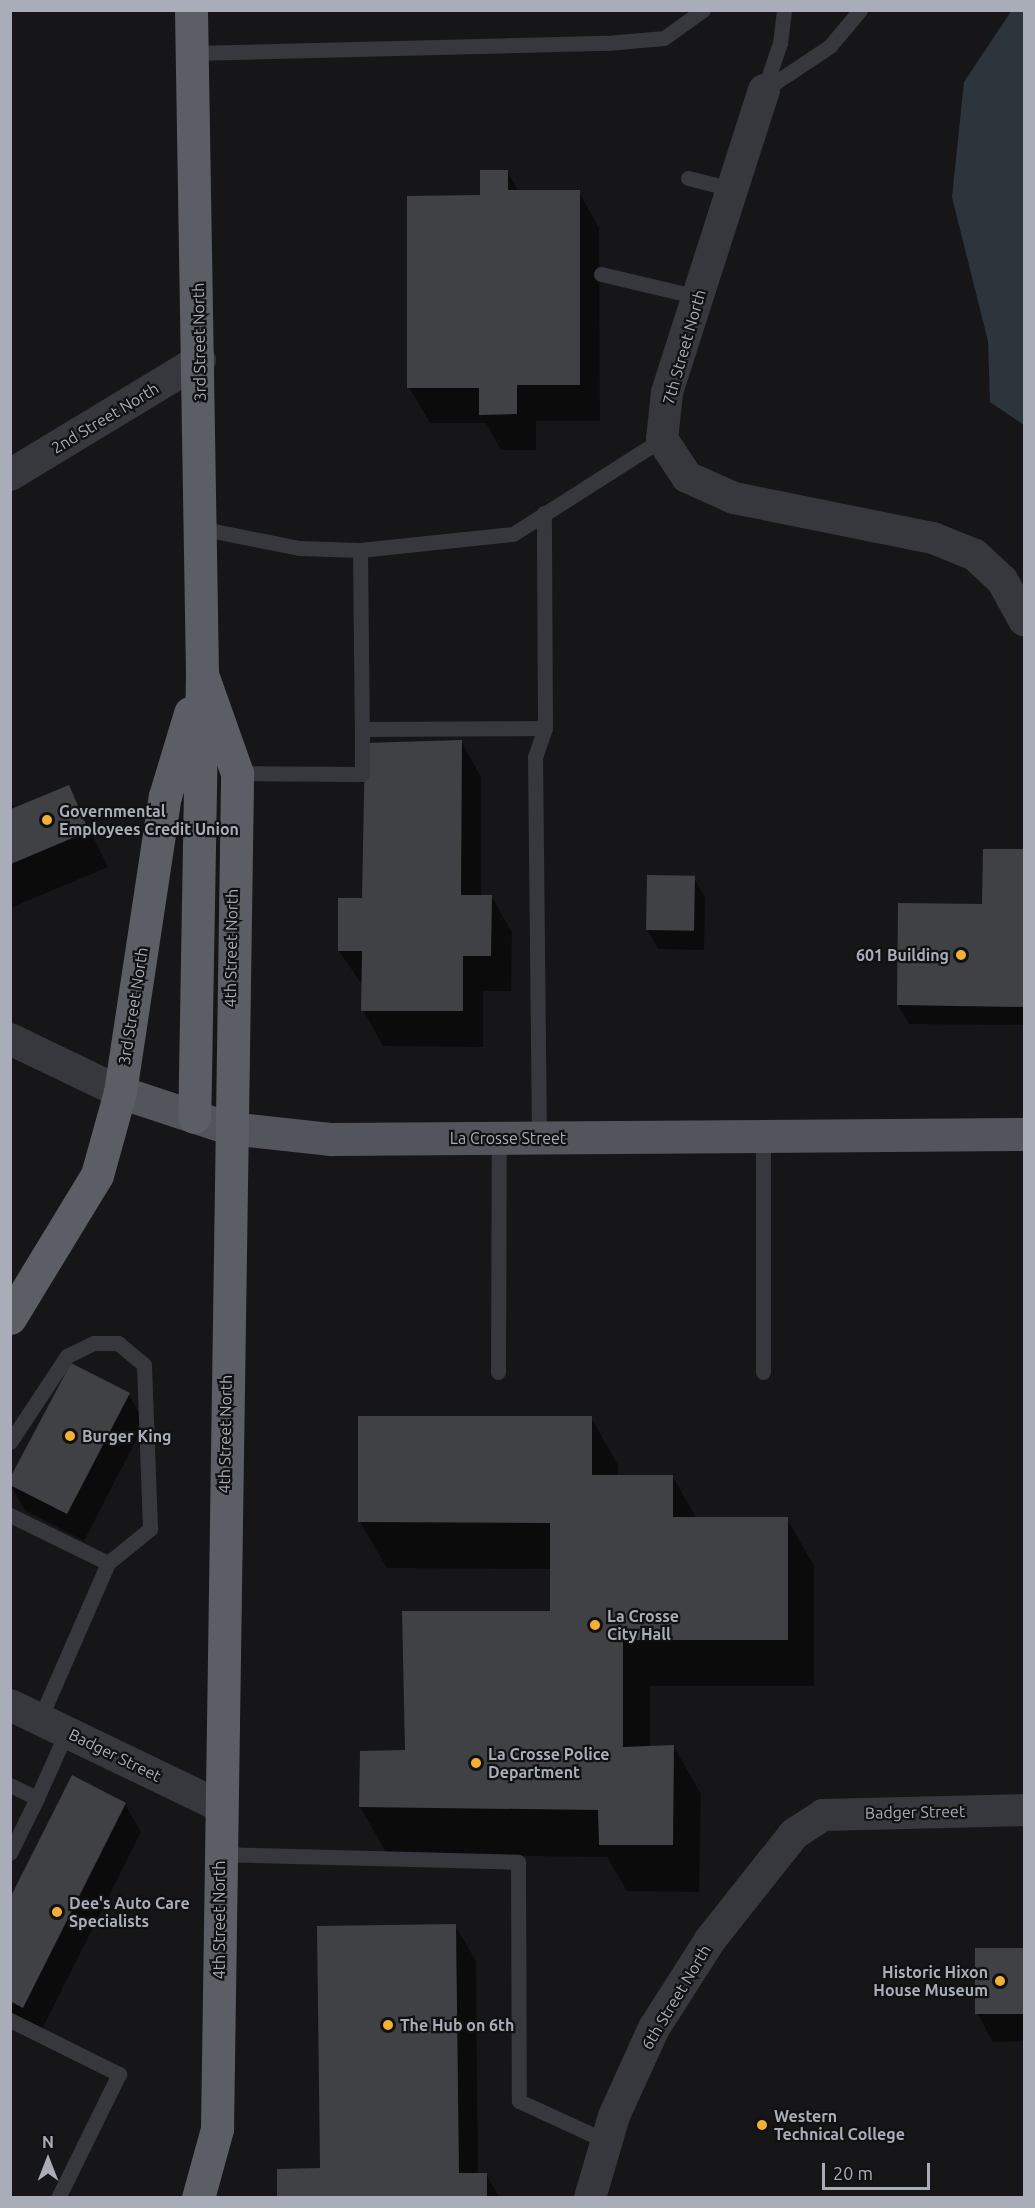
<!DOCTYPE html>
<style>
body{margin:0}
#map{position:relative;width:1035px;height:2208px;overflow:hidden;background:#161618;font-family:Ubuntu,sans-serif}
div>[style]{position:absolute}
.water>*{inset:0;background:#2c353c}
.shadow>*{inset:0;background:#0007}
.building>*{inset:0;background:#404145;transform-origin:0 0}
.service>*{height:15px;margin:-7.5px;padding:0 7.5px;transform-origin:7.5px;border-radius:7.5px;background:#37383d}
.minor>*{height:32px;margin:-16px;padding:0 16px;transform-origin:16px;border-radius:16px;background:#37383d}
.primary>*{height:33px;margin:-16.5px;padding:0 16.5px;transform-origin:16.5px;border-radius:16.5px;background:#53555c}
.trunk>*{height:33px;margin:-16.5px;padding:0 16.5px;transform-origin:16.5px;border-radius:16.5px;background:#5b5e65}
.dots>*{width:16px;height:16px;translate:-50% -50%;box-sizing:border-box;border:3px solid #111113;border-radius:50%}
span{translate:-50% -50%;white-space:nowrap;text-align:center;line-height:1.15;-webkit-text-stroke:4.5px #111113;paint-order:stroke}
.street-label{font-size:16px;color:#a8adb8}
.poi-label{font-size:16px;color:#a8adb8;font-weight:700}
.left{translate:0 -50%;text-align:left}
.right{translate:-100% -50%;text-align:right}
.frame{position:absolute;inset:0;border:12px solid #a8adb8;pointer-events:none}
.north{position:absolute;left:18px;top:2130px;width:60px;height:60px;-webkit-text-stroke:4px #111113;paint-order:stroke;rotate:0deg;font-size:16px;font-weight:700;line-height:24px;text-align:center;color:#a8adb8}
.north::after{content:'';display:block;margin:auto;width:21px;height:27px;background:#a8adb8;clip-path:polygon(50% 0,100% 100%,50% 72%,0 100%)}
.scale{position:absolute;left:822px;top:2163px;width:108px;height:27px;box-sizing:border-box;border:3px solid #a8adb8;border-top:0;padding-left:8px;font-size:18px;line-height:21px;white-space:nowrap;color:#a8adb8;-webkit-text-stroke:4px #111113;paint-order:stroke}
</style>
<div id="map">
<div class="water">
<i style="clip-path:polygon(1012px 10px,1024px 11px,1024px 425px,990px 402px,988px 341px,952px 197px,964px 82px)"></i>
</div>
<div class="shadow">
<i style="clip-path:polygon(507px 171px,519px 192px,579px 192px,599px 228px,600px 421px,536px 421px,536px 450px,501px 450px,486px 423px,430px 423px,409px 387px,481px 197px)"></i>
<i style="clip-path:polygon(461px 741px,481px 777px,481px 896px,491px 896px,512px 932px,511px 991px,483px 991px,483px 1047px,383px 1046px,363px 1010px,363px 986px,339px 951px,363px 899px)"></i>
<i style="clip-path:polygon(68px 787px,108px 867px,10px 908px,10px 799px,15px 809px)"></i>
<i style="clip-path:polygon(984px 850px,1024px 851px,1024px 1025px,909px 1024px,898px 1005px,984px 905px)"></i>
<i style="clip-path:polygon(694px 878px,705px 897px,704px 950px,658px 949px,647px 929px)"></i>
<i style="clip-path:polygon(72px 1365px,129px 1395px,145px 1423px,84px 1541px,26px 1511px,10px 1485px)"></i>
<i style="clip-path:polygon(591px 1418px,618px 1465px,618px 1476px,672px 1476px,697px 1519px,787px 1519px,814px 1566px,814px 1686px,650px 1686px,650px 1748px,674px 1747px,701px 1794px,699px 1892px,627px 1891px,607px 1857px,387px 1854px,360px 1807px,361px 1752px,406px 1752px,552px 1613px,552px 1569px,387px 1568px,360px 1522px)"></i>
<i style="clip-path:polygon(125px 1804px,141px 1832px,39px 2035px,10px 2021px,10px 1901px)"></i>
<i style="clip-path:polygon(455px 1925px,476px 1961px,478px 2174px,486px 2174px,500px 2198px,278px 2198px,321px 2170px)"></i>
<i style="clip-path:polygon(1024px 1949px,1024px 2041px,993px 2042px,977px 2013px,977px 1950px)"></i>
</div>
<div class="building">
<i style="clip-path:polygon(480px 170px,508px 170px,508px 190px,580px 190px,580px 385px,517px 385px,517px 414px,479px 415px,479px 388px,407px 388px,407px 196px,480px 195px)"></i>
<i style="clip-path:polygon(462px 740px,461px 895px,492px 895px,491px 956px,463px 956px,463px 1011px,361px 1011px,362px 951px,338px 951px,338px 898px,362px 898px,365px 743px)"></i>
<i style="clip-path:polygon(69px 785px,89px 831px,11px 864px,11px 809px)"></i>
<i style="clip-path:polygon(983px 849px,1024px 849px,1024px 1007px,897px 1005px,898px 903px,982px 904px)"></i>
<i style="left:647px;top:875px;width:48px;height:55px;rotate:1deg"></i>
<i style="clip-path:polygon(71px 1363px,130px 1393px,67px 1514px,10px 1485px,10px 1478px)"></i>
<i style="clip-path:polygon(358px 1416px,592px 1416px,592px 1475px,673px 1475px,673px 1517px,788px 1517px,788px 1640px,623px 1640px,623px 1747px,674px 1745px,673px 1845px,599px 1845px,598px 1810px,359px 1807px,360px 1751px,405px 1750px,402px 1611px,550px 1611px,550px 1523px,358px 1522px)"></i>
<i style="clip-path:polygon(72px 1775px,126px 1803px,23px 2008px,10px 2001px,10px 1898px)"></i>
<i style="clip-path:polygon(456px 1924px,459px 2173px,487px 2173px,487px 2198px,277px 2198px,277px 2169px,320px 2168px,317px 1926px)"></i>
<i style="left:975px;top:1948px;width:49px;height:66px"></i>
</div>
<div class="service">
<i style="left:191px;top:53px;width:416px;rotate:-1.4deg"></i>
<i style="left:607px;top:43px;width:57px;rotate:-5deg"></i>
<i style="left:664px;top:38px;width:48px;rotate:-35.7deg"></i>
<i style="left:764px;top:90px;width:79px;rotate:-33.7deg"></i>
<i style="left:830px;top:46px;width:47px;rotate:-50.2deg"></i>
<i style="left:764px;top:90px;width:50px;rotate:-71.2deg"></i>
<i style="left:780px;top:43px;width:33px;rotate:-83deg"></i>
<i style="left:688px;top:178px;width:45px;rotate:14deg"></i>
<i style="left:601px;top:274px;width:100px;rotate:13.3deg"></i>
<i style="left:199px;top:528px;width:102px;rotate:11.3deg"></i>
<i style="left:299px;top:548px;width:61px;rotate:1.9deg"></i>
<i style="left:360px;top:550px;width:154px;rotate:-6deg"></i>
<i style="left:513px;top:534px;width:177px;rotate:-32.5deg"></i>
<i style="left:360px;top:550px;width:179px;rotate:89.4deg"></i>
<i style="left:362px;top:729px;width:183px;rotate:-0.3deg"></i>
<i style="left:545px;top:728px;width:215px;rotate:-90.3deg"></i>
<i style="left:237px;top:773px;width:125px;rotate:0.5deg"></i>
<i style="left:362px;top:774px;width:45px;rotate:-90deg"></i>
<i style="left:763px;top:1136px;width:236px;rotate:90deg"></i>
<i style="left:539px;top:1137px;width:380px;rotate:-90.6deg"></i>
<i style="left:535px;top:757px;width:31px;rotate:-71deg"></i>
<i style="left:498px;top:1372px;width:235px;rotate:-89.8deg"></i>
<i style="left:10px;top:1442px;width:103px;rotate:-56.5deg"></i>
<i style="left:67px;top:1356px;width:30px;rotate:-26deg"></i>
<i style="left:94px;top:1343px;width:24px"></i>
<i style="left:118px;top:1343px;width:34px;rotate:40deg"></i>
<i style="left:144px;top:1365px;width:164px;rotate:87.9deg"></i>
<i style="left:150px;top:1529px;width:54px;rotate:141deg"></i>
<i style="left:108px;top:1563px;width:170px;rotate:113.6deg"></i>
<i style="left:10px;top:1515px;width:109px;rotate:26.1deg"></i>
<i style="left:10px;top:1785px;width:30px;rotate:26deg"></i>
<i style="left:37px;top:1798px;width:61px;rotate:116.1deg"></i>
<i style="left:37px;top:1798px;width:73px;rotate:-65.9deg"></i>
<i style="left:219px;top:1854px;width:299px;rotate:1.5deg"></i>
<i style="left:518px;top:1862px;width:239px;rotate:89.8deg"></i>
<i style="left:519px;top:2101px;width:96px;rotate:24.7deg"></i>
<i style="left:10px;top:2020px;width:122px;rotate:26.4deg"></i>
<i style="left:119px;top:2074px;width:138px;rotate:116.2deg"></i>
</div>
<div class="minor">
<i style="left:764px;top:90px;width:318px;rotate:107.8deg"></i>
<i style="left:667px;top:393px;width:46px;rotate:96.2deg"></i>
<i style="left:662px;top:439px;width:45px;rotate:56.7deg"></i>
<i style="left:687px;top:477px;width:51px;rotate:24.1deg"></i>
<i style="left:734px;top:498px;width:203px;rotate:11.4deg"></i>
<i style="left:933px;top:538px;width:45px;rotate:22deg"></i>
<i style="left:975px;top:555px;width:37px;rotate:43deg"></i>
<i style="left:1002px;top:580px;width:46px;rotate:61.2deg"></i>
<i style="left:10px;top:475px;width:222px;rotate:-31.2deg"></i>
<i style="left:10px;top:1039px;width:122px;rotate:25.7deg"></i>
<i style="left:10px;top:1705px;width:233px;rotate:25.7deg"></i>
<i style="left:590px;top:2198px;width:85px;rotate:-73.7deg"></i>
<i style="left:614px;top:2116px;width:97px;rotate:-65.6deg"></i>
<i style="left:654px;top:2028px;width:104px;rotate:-57.5deg"></i>
<i style="left:710px;top:1940px;width:135px;rotate:-51.6deg"></i>
<i style="left:794px;top:1834px;width:35px;rotate:-33deg"></i>
<i style="left:823px;top:1815px;width:201px;rotate:-1.4deg"></i>
</div>
<div class="primary">
<i style="left:120px;top:1092px;width:115px;rotate:18.3deg"></i>
<i style="left:229px;top:1128px;width:103px;rotate:6.2deg"></i>
<i style="left:331px;top:1139px;width:693px;rotate:-0.41deg"></i>
</div>
<div class="trunk">
<i style="left:191px;top:10px;width:664px;rotate:89.05deg"></i>
<i style="left:202px;top:674px;width:443px;rotate:91deg"></i>
<i style="left:10px;top:1318px;width:167px;rotate:-58.7deg"></i>
<i style="left:97px;top:1175px;width:86px;rotate:-74.5deg"></i>
<i style="left:120px;top:1092px;width:299px;rotate:-81.4deg"></i>
<i style="left:165px;top:796px;width:87px;rotate:-73.2deg"></i>
<i style="left:198px;top:2198px;width:72px;rotate:-74.6deg"></i>
<i style="left:217px;top:2129px;width:1356px;rotate:-89.15deg"></i>
<i style="left:237px;top:773px;width:105px;rotate:-109.5deg"></i>
</div>
<div class="dots">
<i style="left:47px;top:820px;background:#f2b134"></i>
<i style="left:961px;top:955px;background:#f2b134"></i>
<i style="left:70px;top:1436px;background:#f2b134"></i>
<i style="left:595px;top:1625px;background:#f2b134"></i>
<i style="left:476px;top:1763px;background:#f2b134"></i>
<i style="left:57px;top:1912px;background:#f2b134"></i>
<i style="left:1000px;top:1981px;background:#f2b134"></i>
<i style="left:388px;top:2025px;background:#f2b134"></i>
<i style="left:762px;top:2125px;background:#f2b134"></i>
</div>
<div class="street-label">
<span style="left:199px;top:342px;rotate:-91deg">3rd Street North</span>
<span style="left:684px;top:347px;rotate:-74deg">7th Street North</span>
<span style="left:105px;top:418px;rotate:-31deg">2nd Street North</span>
<span style="left:231px;top:948px;rotate:-89deg">4th Street North</span>
<span style="left:133px;top:1006px;rotate:-81deg">3rd Street North</span>
<span style="left:508px;top:1138px">La Crosse Street</span>
<span style="left:225px;top:1434px;rotate:-89deg">4th Street North</span>
<span style="left:115px;top:1755px;rotate:26deg">Badger Street</span>
<span style="left:915px;top:1812px;rotate:-1deg">Badger Street</span>
<span style="left:219px;top:1920px;rotate:-90deg">4th Street North</span>
<span style="left:676px;top:1997px;rotate:-59deg">6th Street North</span>
</div>
<div class="poi-label">
<span class="left" style="left:59px;top:820px">Governmental<br>Employees Credit Union</span>
<span class="right" style="left:949px;top:955px">601 Building</span>
<span class="left" style="left:82px;top:1436px">Burger King</span>
<span class="left" style="left:607px;top:1625px">La Crosse<br>City Hall</span>
<span class="left" style="left:488px;top:1763px">La Crosse Police<br>Department</span>
<span class="left" style="left:69px;top:1912px">Dee's Auto Care<br>Specialists</span>
<span class="right" style="left:988px;top:1981px">Historic Hixon<br>House Museum</span>
<span class="left" style="left:400px;top:2025px">The Hub on 6th</span>
<span class="left" style="left:774px;top:2125px">Western<br>Technical College</span>
</div>
<div class="frame"></div>
<div class="north">N</div>
<div class="scale">20 m</div>
</div>
